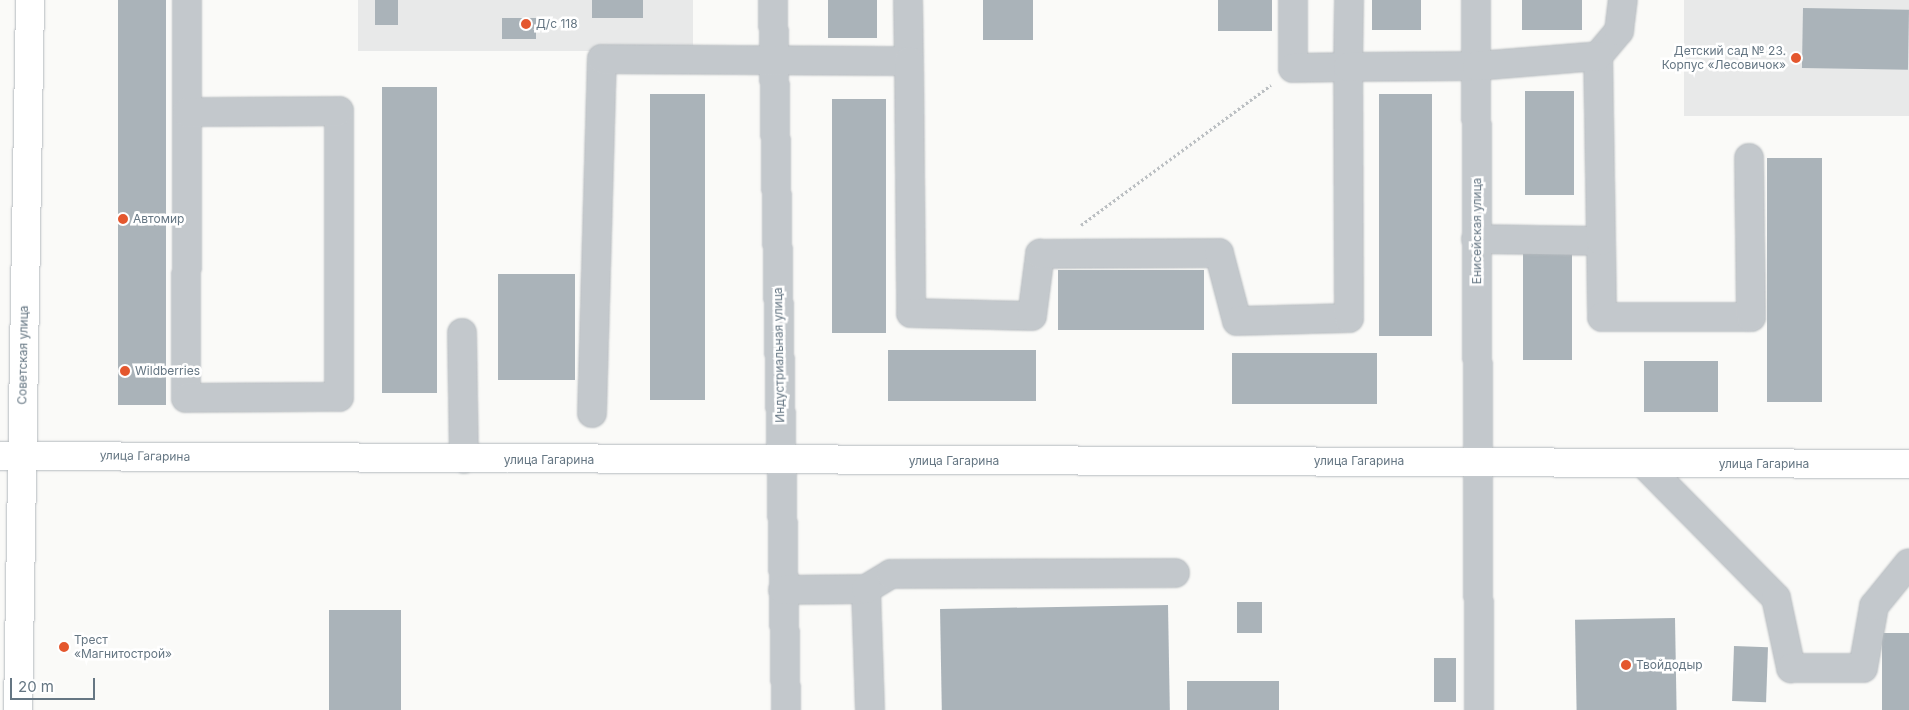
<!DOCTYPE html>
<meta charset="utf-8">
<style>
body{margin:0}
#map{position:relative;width:1909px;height:710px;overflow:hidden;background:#fafaf8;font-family:Inter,sans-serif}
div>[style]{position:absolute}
.built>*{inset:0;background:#e8e9e9;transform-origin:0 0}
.building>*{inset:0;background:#aab3b9;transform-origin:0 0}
.path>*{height:3px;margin-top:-1.5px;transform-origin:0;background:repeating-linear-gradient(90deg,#bbbfc2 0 2.5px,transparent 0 5px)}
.roads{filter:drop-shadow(0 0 1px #b5babe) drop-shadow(0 0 1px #b5babe)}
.minor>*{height:28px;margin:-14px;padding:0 14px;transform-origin:14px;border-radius:14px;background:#c3c8cc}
.major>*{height:28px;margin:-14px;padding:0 14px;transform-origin:14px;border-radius:14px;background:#fff}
.dots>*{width:14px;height:14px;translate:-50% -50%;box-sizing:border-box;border:2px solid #fff;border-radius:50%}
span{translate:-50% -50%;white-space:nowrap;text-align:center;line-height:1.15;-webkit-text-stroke:5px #fff;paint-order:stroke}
.poi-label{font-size:12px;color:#657683}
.left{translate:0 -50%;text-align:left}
.right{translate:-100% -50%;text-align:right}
.street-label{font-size:12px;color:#657683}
.scale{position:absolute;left:10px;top:678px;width:85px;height:22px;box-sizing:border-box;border:2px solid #657683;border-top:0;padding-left:6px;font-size:15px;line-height:18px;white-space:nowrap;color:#657683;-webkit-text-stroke:4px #fff;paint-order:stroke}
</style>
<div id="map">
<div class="built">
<i style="left:358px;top:0;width:335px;height:51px"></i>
<i style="left:1684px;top:0;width:225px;height:116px"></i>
</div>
<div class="building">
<i style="left:118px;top:0;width:48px;height:405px"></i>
<i style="left:375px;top:0;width:23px;height:25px"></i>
<i style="left:592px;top:0;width:51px;height:18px"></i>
<i style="left:828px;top:0;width:49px;height:38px"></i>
<i style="left:983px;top:0;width:50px;height:40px"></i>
<i style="left:1218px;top:0;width:54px;height:31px"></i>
<i style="left:1372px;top:0;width:49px;height:30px"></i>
<i style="left:1522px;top:0;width:60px;height:30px"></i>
<i style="left:1803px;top:8px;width:106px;height:60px;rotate:1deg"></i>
<i style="left:502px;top:18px;width:34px;height:21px"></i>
<i style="left:382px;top:87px;width:55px;height:306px"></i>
<i style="left:1525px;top:91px;width:49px;height:104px"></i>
<i style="left:650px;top:94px;width:55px;height:306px"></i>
<i style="left:1379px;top:94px;width:53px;height:242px"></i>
<i style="left:832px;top:99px;width:54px;height:234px"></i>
<i style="left:1767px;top:158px;width:55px;height:244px"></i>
<i style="left:1523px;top:250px;width:49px;height:110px"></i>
<i style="left:1058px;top:270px;width:146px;height:60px"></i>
<i style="left:575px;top:274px;width:106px;height:77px;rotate:90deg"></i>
<i style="left:888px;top:350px;width:148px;height:51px"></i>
<i style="left:1232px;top:353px;width:145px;height:51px"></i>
<i style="left:1644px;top:361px;width:74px;height:51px"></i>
<i style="left:1237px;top:602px;width:25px;height:31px"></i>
<i style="left:1168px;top:605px;width:105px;height:228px;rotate:89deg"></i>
<i style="left:329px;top:610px;width:72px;height:100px"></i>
<i style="left:1675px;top:618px;width:92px;height:100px;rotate:89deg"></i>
<i style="left:1909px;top:633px;width:77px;height:27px;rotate:90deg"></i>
<i style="left:1734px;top:646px;width:34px;height:55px;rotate:2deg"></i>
<i style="left:1434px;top:658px;width:22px;height:44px"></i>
<i style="left:1187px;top:681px;width:92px;height:29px"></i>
</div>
<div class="path">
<i style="left:1081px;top:225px;width:236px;rotate:-36.4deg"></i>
</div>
<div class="roads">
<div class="minor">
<i style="left:187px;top:0;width:398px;rotate:90.1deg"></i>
<i style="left:186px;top:398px;width:153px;rotate:-0.4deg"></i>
<i style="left:339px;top:397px;width:286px;rotate:-90deg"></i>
<i style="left:339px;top:111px;width:152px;rotate:179.6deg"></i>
<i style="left:773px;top:0;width:710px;rotate:88.95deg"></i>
<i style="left:908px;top:0;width:61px;rotate:89.1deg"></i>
<i style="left:1293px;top:0;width:68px;rotate:90deg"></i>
<i style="left:1293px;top:68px;width:55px;rotate:-1deg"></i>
<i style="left:1348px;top:67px;width:67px;rotate:-89.1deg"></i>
<i style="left:1476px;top:0;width:710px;rotate:89.76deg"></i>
<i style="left:1476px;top:239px;width:125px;rotate:0.9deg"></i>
<i style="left:1601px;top:241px;width:76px;rotate:89.2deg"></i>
<i style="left:1602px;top:317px;width:149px"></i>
<i style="left:1751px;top:317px;width:159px;rotate:-90.7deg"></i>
<i style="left:1601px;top:241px;width:185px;rotate:-90.9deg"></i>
<i style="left:1598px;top:56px;width:33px;rotate:-50deg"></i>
<i style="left:1619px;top:31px;width:31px;rotate:-83deg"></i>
<i style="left:462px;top:333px;width:126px;rotate:89.1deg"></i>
<i style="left:592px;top:413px;width:354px;rotate:-88.4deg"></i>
<i style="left:602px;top:59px;width:307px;rotate:0.4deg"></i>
<i style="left:909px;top:61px;width:252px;rotate:89.5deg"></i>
<i style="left:911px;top:313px;width:121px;rotate:1.4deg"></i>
<i style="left:1032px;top:316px;width:63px;rotate:-82.6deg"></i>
<i style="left:1040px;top:254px;width:179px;rotate:-0.3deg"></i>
<i style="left:1219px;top:253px;width:70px;rotate:75.2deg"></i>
<i style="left:1237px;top:321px;width:112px;rotate:-1.5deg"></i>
<i style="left:1349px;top:318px;width:251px;rotate:-90.2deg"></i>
<i style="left:1348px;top:67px;width:129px;rotate:-0.4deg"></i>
<i style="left:1477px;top:66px;width:121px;rotate:-4.7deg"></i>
<i style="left:1644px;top:464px;width:188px;rotate:45.4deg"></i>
<i style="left:1776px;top:598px;width:72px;rotate:77.9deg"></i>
<i style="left:1791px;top:668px;width:72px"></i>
<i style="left:1863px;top:668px;width:63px;rotate:-79.9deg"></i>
<i style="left:1874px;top:606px;width:55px;rotate:-50.9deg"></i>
<i style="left:866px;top:589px;width:121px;rotate:88.1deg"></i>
<i style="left:783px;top:590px;width:83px;rotate:-0.7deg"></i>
<i style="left:866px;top:589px;width:29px;rotate:-31deg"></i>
<i style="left:891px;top:574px;width:284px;rotate:-0.2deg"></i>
</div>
<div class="major">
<i style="left:0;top:456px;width:1909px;rotate:0.24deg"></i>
<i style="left:18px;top:710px;width:710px;rotate:-89.03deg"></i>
</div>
</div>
<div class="dots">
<i style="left:526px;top:24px;background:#e4572e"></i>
<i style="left:1796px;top:58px;background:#e4572e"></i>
<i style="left:123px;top:219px;background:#e4572e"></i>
<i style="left:125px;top:371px;background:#e4572e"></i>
<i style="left:64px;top:647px;background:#e4572e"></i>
<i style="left:1626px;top:665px;background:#e4572e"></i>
</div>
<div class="poi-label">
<span class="left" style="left:536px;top:24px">Д/с 118</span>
<span class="right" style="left:1786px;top:58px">Детский сад № 23.<br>Корпус «Лесовичок»</span>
<span class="left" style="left:133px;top:219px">Автомир</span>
<span class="left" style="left:135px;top:371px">Wildberries</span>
<span class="left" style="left:74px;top:647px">Трест<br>«Магнитострой»</span>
<span class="left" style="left:1636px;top:665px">Твойдодыр</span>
</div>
<div class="street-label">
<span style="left:1477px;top:231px;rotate:-90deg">Енисейская улица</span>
<span style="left:23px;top:355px;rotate:-89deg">Советская улица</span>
<span style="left:779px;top:355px;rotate:-91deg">Индустриальная улица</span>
<span style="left:145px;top:456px;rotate:1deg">улица Гагарина</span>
<span style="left:549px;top:460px">улица Гагарина</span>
<span style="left:954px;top:461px">улица Гагарина</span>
<span style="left:1359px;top:461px">улица Гагарина</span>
<span style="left:1764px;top:464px">улица Гагарина</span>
</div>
<div class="scale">20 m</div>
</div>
